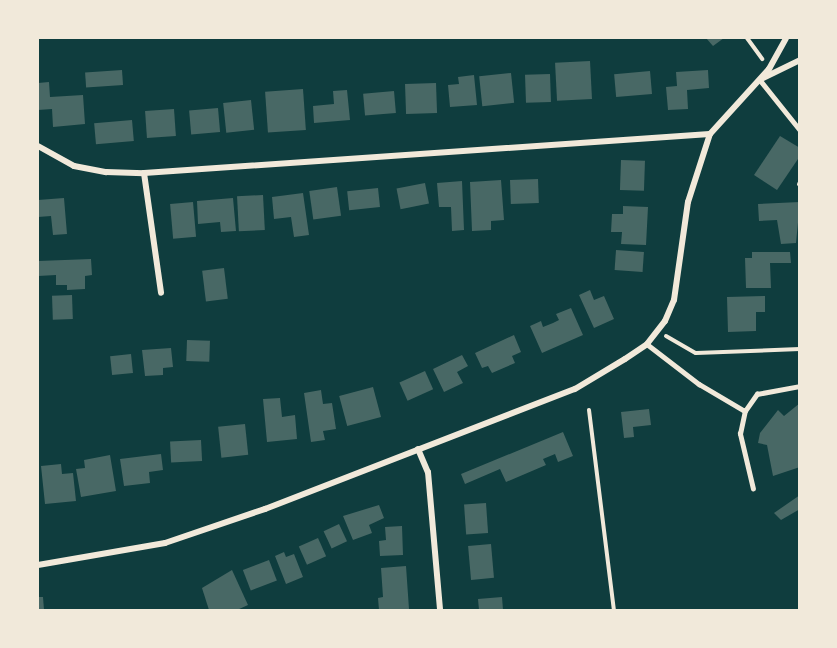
<!DOCTYPE html>
<style>
body{margin:0}
#map{position:relative;width:837px;height:648px;overflow:hidden;background:#0f3d3e;font-family:Roboto,sans-serif}
div>[style]{position:absolute}
.building>*{inset:0;background:#486865;transform-origin:0 0}
.path>*{height:4px;margin:-2px;padding:0 2px;transform-origin:2px;border-radius:2px;background:#f1e9da}
.service>*{height:4.5px;margin:-2.25px;padding:0 2.25px;transform-origin:2.25px;border-radius:2.25px;background:#f1e9da}
.minor>*{height:6px;margin:-3px;padding:0 3px;transform-origin:3px;border-radius:3px;background:#f1e9da}
span{translate:-50% -50%;white-space:nowrap;text-align:center;line-height:1.15;-webkit-text-stroke:5px #f1e9da;paint-order:stroke}
.frame{position:absolute;inset:0;border:39px solid #f1e9da;pointer-events:none}
</style>
<div id="map">
<div class="building">
<i style="clip-path:polygon(706px 38px,724px 38px,713px 46px)"></i>
<i style="left:590px;top:61px;width:38px;height:35px;rotate:87deg"></i>
<i style="left:122px;top:70px;width:15px;height:37px;rotate:86deg"></i>
<i style="clip-path:polygon(708px 70px,709px 88px,687px 90px,688px 109px,668px 110px,666px 87px,677px 86px,676px 72px)"></i>
<i style="left:650px;top:71px;width:23px;height:36px;rotate:85deg"></i>
<i style="left:511px;top:73px;width:30px;height:32px;rotate:84deg"></i>
<i style="left:550px;top:74px;width:28px;height:25px;rotate:88deg"></i>
<i style="clip-path:polygon(474px 75px,477px 105px,450px 107px,448px 85px,459px 84px,458px 77px)"></i>
<i style="clip-path:polygon(49px 82px,50px 97px,83px 95px,85px 124px,53px 127px,52px 109px,38px 110px,38px 83px)"></i>
<i style="left:436px;top:83px;width:30px;height:31px;rotate:88deg"></i>
<i style="left:303px;top:89px;width:41px;height:38px;rotate:86deg"></i>
<i style="clip-path:polygon(347px 90px,350px 120px,314px 123px,313px 106px,334px 104px,333px 91px)"></i>
<i style="left:394px;top:91px;width:22px;height:31px;rotate:85deg"></i>
<i style="left:251px;top:100px;width:30px;height:28px;rotate:84deg"></i>
<i style="left:218px;top:108px;width:24px;height:29px;rotate:85deg"></i>
<i style="left:174px;top:109px;width:27px;height:29px;rotate:86deg"></i>
<i style="left:132px;top:120px;width:21px;height:38px;rotate:85deg"></i>
<i style="clip-path:polygon(780px 136px,800px 148px,800px 156px,777px 190px,754px 175px)"></i>
<i style="left:621px;top:160px;width:24px;height:30px;rotate:2deg"></i>
<i style="left:538px;top:179px;width:24px;height:28px;rotate:88deg"></i>
<i style="clip-path:polygon(501px 180px,504px 220px,491px 221px,491px 230px,472px 231px,470px 182px)"></i>
<i style="clip-path:polygon(462px 181px,464px 230px,452px 231px,451px 207px,439px 207px,437px 183px)"></i>
<i style="left:425px;top:183px;width:21px;height:29px;rotate:79deg"></i>
<i style="left:337px;top:187px;width:29px;height:28px;rotate:82deg"></i>
<i style="left:378px;top:188px;width:19px;height:31px;rotate:84deg"></i>
<i style="clip-path:polygon(303px 193px,309px 235px,294px 237px,291px 217px,274px 219px,272px 197px)"></i>
<i style="left:263px;top:195px;width:35px;height:26px;rotate:87deg"></i>
<i style="clip-path:polygon(64px 198px,67px 234px,53px 235px,51px 216px,38px 217px,38px 200px)"></i>
<i style="clip-path:polygon(233px 198px,236px 231px,221px 232px,220px 222px,198px 224px,197px 201px)"></i>
<i style="left:193px;top:202px;width:35px;height:23px;rotate:85deg"></i>
<i style="clip-path:polygon(800px 202px,796px 243px,781px 244px,777px 220px,759px 221px,758px 204px)"></i>
<i style="clip-path:polygon(623px 206px,648px 207px,646px 245px,621px 244px,622px 232px,611px 232px,612px 214px,623px 214px)"></i>
<i style="left:616px;top:250px;width:28px;height:20px;rotate:4deg"></i>
<i style="clip-path:polygon(752px 252px,790px 252px,791px 263px,770px 263px,771px 288px,746px 288px,745px 258px,752px 258px)"></i>
<i style="clip-path:polygon(91px 259px,92px 275px,85px 276px,85px 289px,67px 290px,67px 285px,56px 285px,56px 275px,38px 276px,38px 261px)"></i>
<i style="left:224px;top:268px;width:31px;height:22px;rotate:83deg"></i>
<i style="clip-path:polygon(590px 290px,594px 300px,604px 296px,614px 319px,594px 328px,579px 295px)"></i>
<i style="left:72px;top:295px;width:24px;height:20px;rotate:88deg"></i>
<i style="clip-path:polygon(765px 296px,765px 312px,756px 312px,756px 331px,728px 332px,727px 297px)"></i>
<i style="clip-path:polygon(571px 308px,583px 335px,542px 353px,530px 326px,541px 321px,543px 327px,553px 323px,559px 320px,556px 314px)"></i>
<i style="clip-path:polygon(514px 335px,521px 352px,512px 356px,515px 363px,492px 373px,488px 366px,482px 368px,475px 353px)"></i>
<i style="left:187px;top:340px;width:23px;height:21px;rotate:2deg"></i>
<i style="clip-path:polygon(171px 348px,173px 367px,163px 368px,163px 375px,145px 376px,142px 350px)"></i>
<i style="left:131px;top:354px;width:19px;height:21px;rotate:84deg"></i>
<i style="clip-path:polygon(462px 355px,468px 366px,457px 372px,463px 383px,444px 392px,433px 369px)"></i>
<i style="left:425px;top:371px;width:20px;height:28px;rotate:66deg"></i>
<i style="left:373px;top:387px;width:31px;height:35px;rotate:75deg"></i>
<i style="clip-path:polygon(321px 390px,323px 404px,332px 403px,336px 429px,323px 431px,325px 440px,311px 442px,304px 393px)"></i>
<i style="clip-path:polygon(280px 398px,282px 417px,295px 415px,297px 439px,267px 442px,263px 399px)"></i>
<i style="clip-path:polygon(800px 403px,800px 467px,773px 476px,767px 445px,758px 443px,760px 433px,778px 410px,784px 416px)"></i>
<i style="clip-path:polygon(649px 409px,651px 425px,633px 427px,634px 437px,624px 438px,621px 412px)"></i>
<i style="left:245px;top:424px;width:31px;height:27px;rotate:84deg"></i>
<i style="clip-path:polygon(563px 432px,573px 456px,558px 462px,555px 454px,543px 459px,546px 465px,506px 482px,500px 469px,465px 484px,461px 474px)"></i>
<i style="left:201px;top:440px;width:21px;height:31px;rotate:87deg"></i>
<i style="clip-path:polygon(161px 454px,163px 470px,149px 472px,150px 483px,124px 486px,120px 459px)"></i>
<i style="clip-path:polygon(110px 455px,116px 491px,81px 497px,76px 469px,85px 468px,84px 460px)"></i>
<i style="clip-path:polygon(61px 464px,62px 474px,73px 473px,76px 501px,45px 504px,41px 466px)"></i>
<i style="clip-path:polygon(800px 495px,800px 509px,781px 520px,774px 513px)"></i>
<i style="left:486px;top:503px;width:30px;height:22px;rotate:86deg"></i>
<i style="clip-path:polygon(379px 505px,384px 518px,369px 525px,372px 533px,353px 540px,343px 516px)"></i>
<i style="left:339px;top:524px;width:19px;height:17px;rotate:65deg"></i>
<i style="clip-path:polygon(402px 526px,403px 555px,380px 556px,379px 541px,386px 540px,385px 527px)"></i>
<i style="left:318px;top:538px;width:20px;height:21px;rotate:66deg"></i>
<i style="left:491px;top:544px;width:34px;height:23px;rotate:85deg"></i>
<i style="clip-path:polygon(284px 552px,286px 557px,294px 554px,303px 577px,286px 584px,275px 556px)"></i>
<i style="left:269px;top:560px;width:22px;height:28px;rotate:69deg"></i>
<i style="clip-path:polygon(406px 566px,409px 609px,379px 610px,378px 598px,383px 597px,381px 568px)"></i>
<i style="clip-path:polygon(232px 570px,248px 605px,237px 610px,209px 610px,202px 588px)"></i>
<i style="clip-path:polygon(38px 597px,43px 597px,44px 610px,38px 610px)"></i>
<i style="clip-path:polygon(502px 597px,503px 610px,479px 610px,478px 599px)"></i>
</div>
<div class="path">
<i style="left:747px;top:38px;width:26px;rotate:54deg"></i>
<i style="left:666px;top:336px;width:34px;rotate:30deg"></i>
<i style="left:696px;top:353px;width:104px;rotate:-2.2deg"></i>
<i style="left:589px;top:410px;width:202px;rotate:82.9deg"></i>
</div>
<div class="service">
<i style="left:760px;top:80px;width:64px;rotate:51.3deg"></i>
<i style="left:799px;top:184px;width:2px;rotate:-63deg"></i>
<i style="left:647px;top:344px;width:66px;rotate:37.6deg"></i>
<i style="left:699px;top:384px;width:53px;rotate:30.4deg"></i>
<i style="left:753px;top:489px;width:57px;rotate:-103.3deg"></i>
<i style="left:740px;top:434px;width:24px;rotate:-78deg"></i>
<i style="left:745px;top:411px;width:21px;rotate:-55deg"></i>
<i style="left:757px;top:394px;width:44px;rotate:-10.5deg"></i>
</div>
<div class="minor">
<i style="left:763px;top:78px;width:41px;rotate:-25.9deg"></i>
<i style="left:38px;top:146px;width:41px;rotate:29.1deg"></i>
<i style="left:74px;top:166px;width:33px;rotate:11deg"></i>
<i style="left:106px;top:172px;width:38px;rotate:2deg"></i>
<i style="left:144px;top:173px;width:567px;rotate:-3.94deg"></i>
<i style="left:144px;top:173px;width:121px;rotate:81.9deg"></i>
<i style="left:418px;top:449px;width:25px;rotate:67deg"></i>
<i style="left:428px;top:472px;width:139px;rotate:85deg"></i>
<i style="left:38px;top:565px;width:129px;rotate:-9.8deg"></i>
<i style="left:165px;top:543px;width:106px;rotate:-18.8deg"></i>
<i style="left:265px;top:509px;width:332px;rotate:-21.2deg"></i>
<i style="left:575px;top:389px;width:58px;rotate:-31deg"></i>
<i style="left:625px;top:359px;width:27px;rotate:-34deg"></i>
<i style="left:647px;top:344px;width:29px;rotate:-52deg"></i>
<i style="left:665px;top:321px;width:23px;rotate:-67deg"></i>
<i style="left:674px;top:300px;width:99px;rotate:-81.9deg"></i>
<i style="left:688px;top:202px;width:71px;rotate:-72.1deg"></i>
<i style="left:710px;top:134px;width:88px;rotate:-47.8deg"></i>
<i style="left:769px;top:69px;width:35px;rotate:-61deg"></i>
</div>
<div class="frame"></div>
</div>
